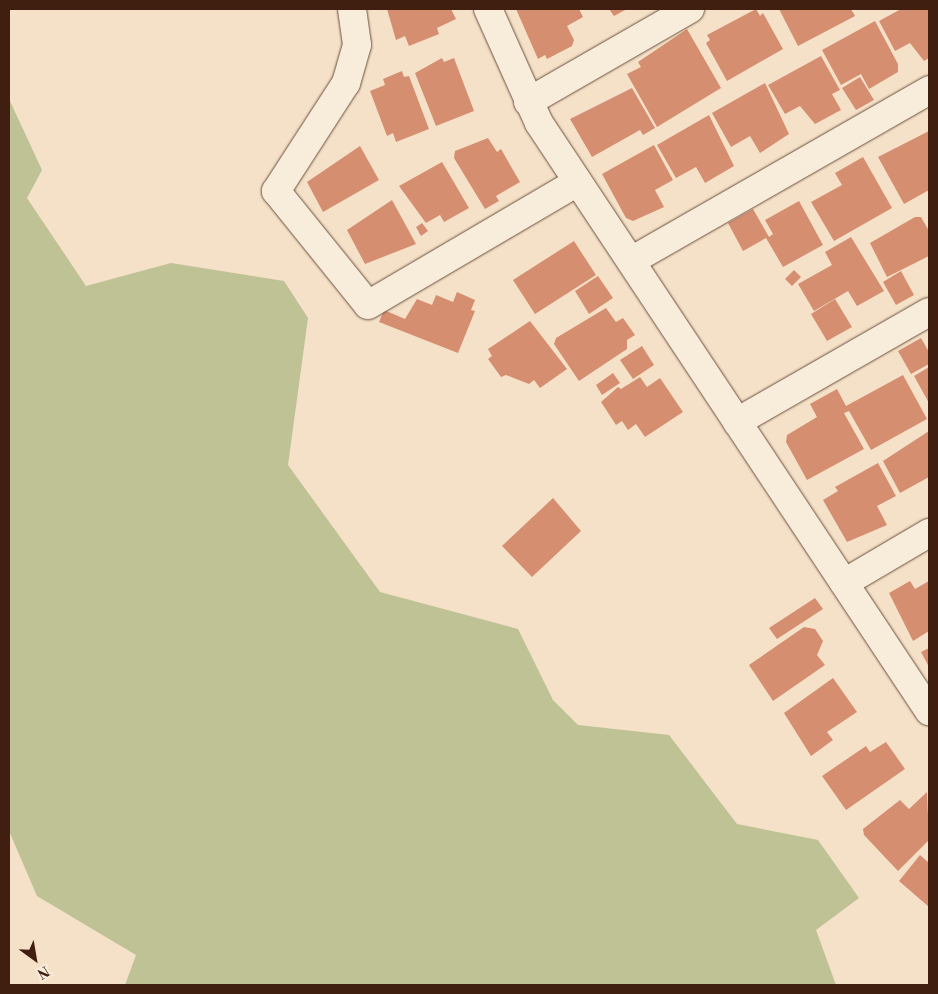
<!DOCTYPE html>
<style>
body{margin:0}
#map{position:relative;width:938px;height:994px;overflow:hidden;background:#f4e1c8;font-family:"Libre Bodoni",serif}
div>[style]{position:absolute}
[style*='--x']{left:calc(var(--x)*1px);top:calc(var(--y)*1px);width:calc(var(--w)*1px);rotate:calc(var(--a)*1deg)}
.green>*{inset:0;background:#bec294}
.building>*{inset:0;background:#d68e71}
.roads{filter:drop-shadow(0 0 1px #6d4f3e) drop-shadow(0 0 1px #6d4f3e)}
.street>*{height:28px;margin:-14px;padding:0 14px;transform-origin:14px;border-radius:14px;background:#f8ecdb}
.secondary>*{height:28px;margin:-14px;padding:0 14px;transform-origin:14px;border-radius:14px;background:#f8ecdb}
span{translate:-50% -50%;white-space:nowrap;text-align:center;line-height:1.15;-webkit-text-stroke:4.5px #f8ecdb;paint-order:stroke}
.frame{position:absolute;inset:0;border:10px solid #401e10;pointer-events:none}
.north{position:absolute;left:10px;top:934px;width:50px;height:50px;-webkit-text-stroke:4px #f8ecdb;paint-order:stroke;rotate:148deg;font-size:14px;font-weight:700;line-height:20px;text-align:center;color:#401e10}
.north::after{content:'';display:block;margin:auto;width:18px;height:22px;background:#401e10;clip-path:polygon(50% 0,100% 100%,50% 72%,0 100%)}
</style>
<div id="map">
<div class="green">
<div style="clip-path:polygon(9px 99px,42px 170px,27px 198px,86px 286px,171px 263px,284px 281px,308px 318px,288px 465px,380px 592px,518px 629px,553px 700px,578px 725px,669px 735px,737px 824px,818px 840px,859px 898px,816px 930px,836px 985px,125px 985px,136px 955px,37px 896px,9px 831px)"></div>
</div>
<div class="building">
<div style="clip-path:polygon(387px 9px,451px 9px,456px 19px,437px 28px,439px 34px,409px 46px,405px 36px,396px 40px)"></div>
<div style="clip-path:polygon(516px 9px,579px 9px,583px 17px,567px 26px,574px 40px,572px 46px,547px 59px,545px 55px,538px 59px)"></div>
<div style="clip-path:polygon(609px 9px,627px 9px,614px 16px)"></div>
<div style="clip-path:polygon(756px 9px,760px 16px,763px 13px,783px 49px,727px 81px,706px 43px,710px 40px,707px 35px)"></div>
<div style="clip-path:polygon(779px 9px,851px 9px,855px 16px,798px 46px)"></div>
<div style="clip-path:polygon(901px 9px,929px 9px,929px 58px,924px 61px,910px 43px,895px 51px,879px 21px)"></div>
<div style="clip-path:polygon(875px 21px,898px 64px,898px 72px,869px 89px,861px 74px,841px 85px,822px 50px)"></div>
<div style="clip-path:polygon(687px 29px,721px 88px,657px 127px,627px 74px,641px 67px,638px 62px)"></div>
<div style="clip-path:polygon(821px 56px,840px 90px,832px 94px,841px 110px,815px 124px,800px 106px,785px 114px,768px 85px)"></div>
<div style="clip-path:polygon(442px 58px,444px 62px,454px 58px,474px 111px,436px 126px,415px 73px)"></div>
<div style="clip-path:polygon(402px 71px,404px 77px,409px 76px,429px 129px,396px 142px,393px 133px,387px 136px,370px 91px,385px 85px,383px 79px)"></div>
<div style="clip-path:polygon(860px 77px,874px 100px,856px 110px,842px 88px)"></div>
<div style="clip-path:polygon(765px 83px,789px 134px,760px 153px,750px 136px,731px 147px,712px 113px)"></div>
<div style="clip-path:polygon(632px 88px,655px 128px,643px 135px,640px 130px,592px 157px,570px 119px)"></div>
<div style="clip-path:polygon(709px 115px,734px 166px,705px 183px,696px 167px,676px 178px,657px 145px)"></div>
<div style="clip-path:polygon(929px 131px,929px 190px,904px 204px,878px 157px)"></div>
<div style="clip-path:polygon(488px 138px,497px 152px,501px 149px,520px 182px,496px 196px,499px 201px,485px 209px,454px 158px,455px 151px)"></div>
<div style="clip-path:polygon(654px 145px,673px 180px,655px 190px,664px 207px,633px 221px,626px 218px,602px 174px)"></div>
<div style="clip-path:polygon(360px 146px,379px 180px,323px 212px,307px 182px)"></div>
<div style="clip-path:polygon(863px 157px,892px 208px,834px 241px,811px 202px,842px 185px,835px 173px)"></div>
<div style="clip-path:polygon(442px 162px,469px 208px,444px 222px,440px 215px,426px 223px,399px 186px)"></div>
<div style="clip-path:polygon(392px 200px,416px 244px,365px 264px,347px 230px)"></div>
<div style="clip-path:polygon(799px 201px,823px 245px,783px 267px,766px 238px,743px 251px,728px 223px,753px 209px,769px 237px,773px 234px,765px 220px)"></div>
<div style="clip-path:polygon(915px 217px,921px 217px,929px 231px,929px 256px,887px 277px,870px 243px)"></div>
<div style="clip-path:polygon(422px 223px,428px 231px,421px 236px,416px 227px)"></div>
<div style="clip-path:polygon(851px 237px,884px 291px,857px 306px,848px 291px,814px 311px,798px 284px,832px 265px,825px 252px)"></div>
<div style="clip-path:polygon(574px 241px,596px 275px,535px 314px,513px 280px)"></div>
<div style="clip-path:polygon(794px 270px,801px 277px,792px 286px,785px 279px)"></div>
<div style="clip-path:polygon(901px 271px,914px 295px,896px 305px,883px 282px)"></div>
<div style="clip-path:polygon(598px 276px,613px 298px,589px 314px,575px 291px)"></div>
<div style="clip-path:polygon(457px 292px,475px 300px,471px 310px,475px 311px,458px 353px,379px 322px,384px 310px,405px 319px,417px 299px,432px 305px,436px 295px,453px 302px)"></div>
<div style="clip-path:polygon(835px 299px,852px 327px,827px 341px,811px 314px)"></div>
<div style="clip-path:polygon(606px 308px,616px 322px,623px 318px,635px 335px,627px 340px,627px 349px,579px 381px,554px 344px,556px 338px)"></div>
<div style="clip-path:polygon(530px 321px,567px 369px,540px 388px,534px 380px,529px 384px,506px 375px,501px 377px,488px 359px,492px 356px,488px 349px)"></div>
<div style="clip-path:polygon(921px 338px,929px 352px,929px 364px,911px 374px,898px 351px)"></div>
<div style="clip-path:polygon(642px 346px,654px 365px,633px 379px,620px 360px)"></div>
<div style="clip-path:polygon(929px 367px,929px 403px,914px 376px)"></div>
<div style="clip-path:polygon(613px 373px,620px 383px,602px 395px,596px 385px)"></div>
<div style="clip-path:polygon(903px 375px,927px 419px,871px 450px,849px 411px,844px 413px,864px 449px,807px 480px,786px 442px,787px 435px,817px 417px,810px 404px,837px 389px,846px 406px)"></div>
<div style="clip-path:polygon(640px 377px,647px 387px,660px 378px,683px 412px,645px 437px,636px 424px,628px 430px,622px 421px,616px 425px,601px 402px,618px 387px,621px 389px)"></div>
<div style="clip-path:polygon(929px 431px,929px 477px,900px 493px,883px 461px)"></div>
<div style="clip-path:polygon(878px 463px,896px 496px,877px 506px,887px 525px,847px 542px,823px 500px,838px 491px,835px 487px)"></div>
<div style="clip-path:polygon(553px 498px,581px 531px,532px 577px,502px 546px)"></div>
<div style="clip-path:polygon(910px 581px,915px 589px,929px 581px,929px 631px,913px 641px,889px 593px)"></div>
<div style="clip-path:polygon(815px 598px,823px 609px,777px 639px,769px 628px)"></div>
<div style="clip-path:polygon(804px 627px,815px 629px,823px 641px,817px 655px,825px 665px,773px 701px,749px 665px)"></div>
<div style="clip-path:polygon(929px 648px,929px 667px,921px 652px)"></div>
<div style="clip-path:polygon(833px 678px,857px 712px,827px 732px,833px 740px,811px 756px,784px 713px)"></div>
<div style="clip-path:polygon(886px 742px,905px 769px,846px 810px,822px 776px,866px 746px,870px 752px)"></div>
<div style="clip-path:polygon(927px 792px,929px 840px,898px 871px,864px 835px,863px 829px,900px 800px,909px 809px)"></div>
<div style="clip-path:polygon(920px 855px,929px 863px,929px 907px,899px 881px)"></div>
</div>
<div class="roads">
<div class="street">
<div style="--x:352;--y:9;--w:36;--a:82"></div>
<div style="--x:357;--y:45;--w:40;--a:106"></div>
<div style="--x:346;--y:83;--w:129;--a:122.9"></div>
<div style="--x:276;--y:191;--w:146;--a:51.1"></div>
<div style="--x:368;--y:305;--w:243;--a:-30.4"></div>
<div style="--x:528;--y:102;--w:187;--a:-29.9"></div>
<div style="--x:631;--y:261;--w:344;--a:-29.8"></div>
<div style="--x:737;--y:422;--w:221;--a:-29.8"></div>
<div style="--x:844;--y:583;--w:99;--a:-30.5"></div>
</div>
<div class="secondary">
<div style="--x:488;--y:9;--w:125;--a:65.9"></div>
<div style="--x:539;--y:123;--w:706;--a:56.45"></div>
</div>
</div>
<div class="frame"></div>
<div class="north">N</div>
</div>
